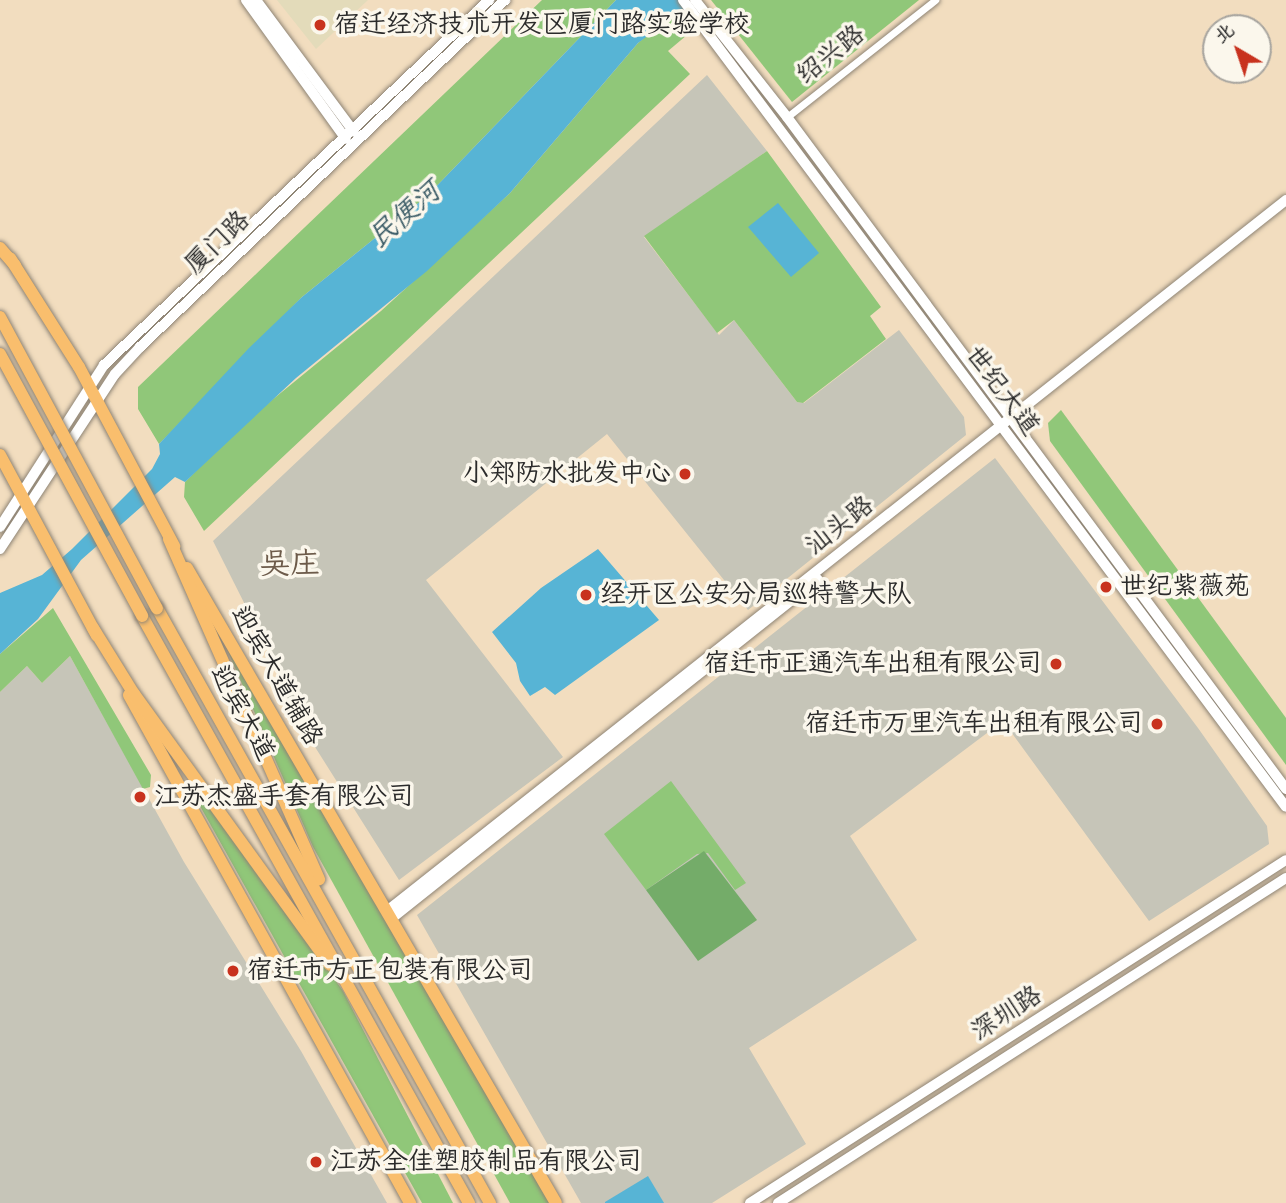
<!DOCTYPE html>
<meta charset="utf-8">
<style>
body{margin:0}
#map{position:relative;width:1286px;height:1203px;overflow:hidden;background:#f2ddbf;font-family:"Architects Daughter","LXGW WenKai TC",sans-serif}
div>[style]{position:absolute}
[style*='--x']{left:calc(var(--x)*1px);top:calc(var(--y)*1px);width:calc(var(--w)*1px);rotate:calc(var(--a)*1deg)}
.built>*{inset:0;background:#e3dbba}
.industrial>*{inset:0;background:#c6c5b8}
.green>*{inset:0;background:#90c779}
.forest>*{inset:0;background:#74ac69}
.water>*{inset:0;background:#57b4d5}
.roads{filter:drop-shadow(0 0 2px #8e8475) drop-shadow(0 0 2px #8e8475)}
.minor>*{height:7px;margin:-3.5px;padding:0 3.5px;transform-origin:3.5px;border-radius:3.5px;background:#fff}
.tertiary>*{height:10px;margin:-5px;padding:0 5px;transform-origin:5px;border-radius:5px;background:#fff}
.primary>*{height:12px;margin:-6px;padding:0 6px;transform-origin:6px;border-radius:6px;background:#f9be6d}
.trunk>*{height:12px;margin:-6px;padding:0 6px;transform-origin:6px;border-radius:6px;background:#f9be6d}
.bridges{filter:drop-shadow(0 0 2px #8e8475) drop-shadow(0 0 2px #8e8475)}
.trunk-bridge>*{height:12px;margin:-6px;padding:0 6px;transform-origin:6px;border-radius:6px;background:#f9be6d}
.dots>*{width:19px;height:19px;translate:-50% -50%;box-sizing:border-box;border:4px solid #fbf7ec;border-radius:50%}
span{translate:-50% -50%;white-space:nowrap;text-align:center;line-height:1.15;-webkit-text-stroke:7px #fbf7ec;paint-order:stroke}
.poi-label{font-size:26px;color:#2b2b2b}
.left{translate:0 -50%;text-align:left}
.right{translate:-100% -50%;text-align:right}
.street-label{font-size:26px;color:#2b2b2b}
.water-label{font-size:28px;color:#3a5b66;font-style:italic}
.quarter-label{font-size:30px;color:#6d5b4a}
.north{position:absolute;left:1202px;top:14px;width:70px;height:70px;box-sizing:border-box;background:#fbf7ec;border:2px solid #a8a59f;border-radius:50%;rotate:321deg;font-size:19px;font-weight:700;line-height:28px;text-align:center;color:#2b2b2b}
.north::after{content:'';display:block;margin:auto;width:24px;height:32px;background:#c8321e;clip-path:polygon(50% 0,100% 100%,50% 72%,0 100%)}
</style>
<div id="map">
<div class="built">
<div style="clip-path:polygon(277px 0,368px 0,316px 49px)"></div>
</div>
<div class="industrial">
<div style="clip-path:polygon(707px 75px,767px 151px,644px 237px,719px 335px,734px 320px,797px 402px,804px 403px,899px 330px,964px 417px,966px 435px,748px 610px,607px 434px,426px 580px,563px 757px,399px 880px,286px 701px,288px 690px,213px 541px)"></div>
<div style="clip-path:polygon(995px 458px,1198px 728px,1267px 826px,1269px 844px,1149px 921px,1003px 721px,850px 836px,917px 940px,749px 1048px,806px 1144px,712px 1203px,581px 1203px,417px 915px)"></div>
<div style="clip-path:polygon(70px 656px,184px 862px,301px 1051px,387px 1203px,0 1203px,0 692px,27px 666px,42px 683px)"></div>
</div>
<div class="green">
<div style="clip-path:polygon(542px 0,616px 0,427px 196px,302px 297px,159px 444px,138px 409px,138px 387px)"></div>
<div style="clip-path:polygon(711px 0,919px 0,792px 102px)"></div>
<div style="clip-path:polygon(672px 15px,687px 35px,668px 51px,690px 74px,204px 531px,184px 497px,185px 482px,250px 418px,381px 311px,510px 193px,638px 43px)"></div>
<div style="clip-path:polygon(767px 151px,881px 307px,870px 316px,886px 339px,803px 403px,797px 402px,734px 320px,717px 333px,644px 236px)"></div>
<div style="clip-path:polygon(1061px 410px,1286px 718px,1286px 765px,1050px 441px,1048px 423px)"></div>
<div style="clip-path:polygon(53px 608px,151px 775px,150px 787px,143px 789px,70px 656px,42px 683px,27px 666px,0 692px,0 654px)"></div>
<div style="clip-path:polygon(216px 624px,552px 1203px,510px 1203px,313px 847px)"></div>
<div style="clip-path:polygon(192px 778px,343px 991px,453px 1203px,422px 1203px,186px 781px)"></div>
<div style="clip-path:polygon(671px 781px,746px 883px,735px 890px,708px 853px,697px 854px,646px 890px,604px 834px)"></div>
</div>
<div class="forest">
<div style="clip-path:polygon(704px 851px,757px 920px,698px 961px,646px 890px)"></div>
</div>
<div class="water">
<div style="clip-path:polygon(616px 0,697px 0,638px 43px,510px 193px,427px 271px,296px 378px,185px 482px,175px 477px,81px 560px,38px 619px,0 654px,0 593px,42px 575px,72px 549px,152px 469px,160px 454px,159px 444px,249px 348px,302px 297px,427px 196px)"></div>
<div style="clip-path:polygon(778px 203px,819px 253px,791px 277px,748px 227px)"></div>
<div style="clip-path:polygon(598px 549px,659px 620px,555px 695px,545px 687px,530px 696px,520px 681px,516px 663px,492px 632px,541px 588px)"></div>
<div style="clip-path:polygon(648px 1176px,664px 1203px,605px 1203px,605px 1202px)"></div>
</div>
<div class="roads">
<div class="minor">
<div style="--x:787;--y:117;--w:189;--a:-38.3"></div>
</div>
<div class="tertiary">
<div style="--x:246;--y:0;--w:171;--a:54.3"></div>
<div style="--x:256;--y:0;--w:164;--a:53.4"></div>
<div style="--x:683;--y:0;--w:1007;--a:53.23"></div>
<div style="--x:695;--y:0;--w:149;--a:51.8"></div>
<div style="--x:787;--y:117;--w:837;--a:53.4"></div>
<div style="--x:0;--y:527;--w:193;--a:-57.3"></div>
<div style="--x:104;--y:365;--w:531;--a:-43.47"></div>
<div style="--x:0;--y:549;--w:209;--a:-56.7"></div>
<div style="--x:115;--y:374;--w:37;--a:-47"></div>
<div style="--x:140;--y:347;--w:504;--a:-43.55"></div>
<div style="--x:387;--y:911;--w:1146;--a:-38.34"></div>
<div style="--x:392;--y:918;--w:544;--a:-38.51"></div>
<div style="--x:750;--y:1203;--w:636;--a:-32.62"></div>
<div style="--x:778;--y:1203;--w:603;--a:-32.61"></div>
</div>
<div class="primary">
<div style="--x:10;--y:258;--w:129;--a:57.7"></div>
<div style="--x:79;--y:367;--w:203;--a:62"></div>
<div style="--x:0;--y:455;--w:205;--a:61.8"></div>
<div style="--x:187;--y:568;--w:734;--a:59.84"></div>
<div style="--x:129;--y:695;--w:581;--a:61.05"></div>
</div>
<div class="trunk">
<div style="--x:0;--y:248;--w:23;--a:49"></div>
<div style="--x:169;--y:539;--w:372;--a:66.2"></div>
<div style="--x:157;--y:608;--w:682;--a:60.77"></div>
<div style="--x:142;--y:616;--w:672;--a:60.88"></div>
<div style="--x:93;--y:628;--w:78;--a:58.2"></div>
<div style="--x:134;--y:694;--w:334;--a:54.1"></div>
</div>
</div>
<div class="bridges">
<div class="trunk-bridge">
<div style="--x:0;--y:317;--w:331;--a:61.7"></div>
<div style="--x:0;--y:354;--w:298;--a:61.5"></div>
</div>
</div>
<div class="dots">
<div style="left:320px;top:25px;background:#c8321e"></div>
<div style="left:685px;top:474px;background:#c8321e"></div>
<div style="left:1106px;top:587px;background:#c8321e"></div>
<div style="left:586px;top:595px;background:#c8321e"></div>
<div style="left:1056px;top:664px;background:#c8321e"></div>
<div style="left:1157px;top:724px;background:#c8321e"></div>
<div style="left:140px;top:797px;background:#c8321e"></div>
<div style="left:233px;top:971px;background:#c8321e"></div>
<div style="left:316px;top:1162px;background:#c8321e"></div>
</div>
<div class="poi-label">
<span class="left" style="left:334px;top:25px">宿迁经济技术开发区厦门路实验学校</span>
<span class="right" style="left:671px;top:474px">小郑防水批发中心</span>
<span class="left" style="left:1120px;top:587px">世纪紫薇苑</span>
<span class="left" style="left:600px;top:595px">经开区公安分局巡特警大队</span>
<span class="right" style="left:1042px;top:664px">宿迁市正通汽车出租有限公司</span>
<span class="right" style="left:1143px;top:724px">宿迁市万里汽车出租有限公司</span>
<span class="left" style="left:154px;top:797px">江苏杰盛手套有限公司</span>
<span class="left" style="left:247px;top:971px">宿迁市方正包装有限公司</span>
<span class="left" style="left:330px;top:1162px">江苏全佳塑胶制品有限公司</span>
</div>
<div class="street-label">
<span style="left:831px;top:55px;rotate:-38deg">绍兴路</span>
<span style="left:218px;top:243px;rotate:-44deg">厦门路</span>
<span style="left:1002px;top:391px;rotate:53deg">世纪大道</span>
<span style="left:840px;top:526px;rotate:-38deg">汕头路</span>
<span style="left:276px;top:676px;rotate:60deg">迎宾大道辅路</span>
<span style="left:242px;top:713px;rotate:61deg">迎宾大道</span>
<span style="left:1007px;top:1014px;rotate:-33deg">深圳路</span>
</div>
<div class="water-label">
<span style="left:405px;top:215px;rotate:-41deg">民便河</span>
</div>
<div class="quarter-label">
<span style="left:290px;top:564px">吴庄</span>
</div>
<div class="north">北</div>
</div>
